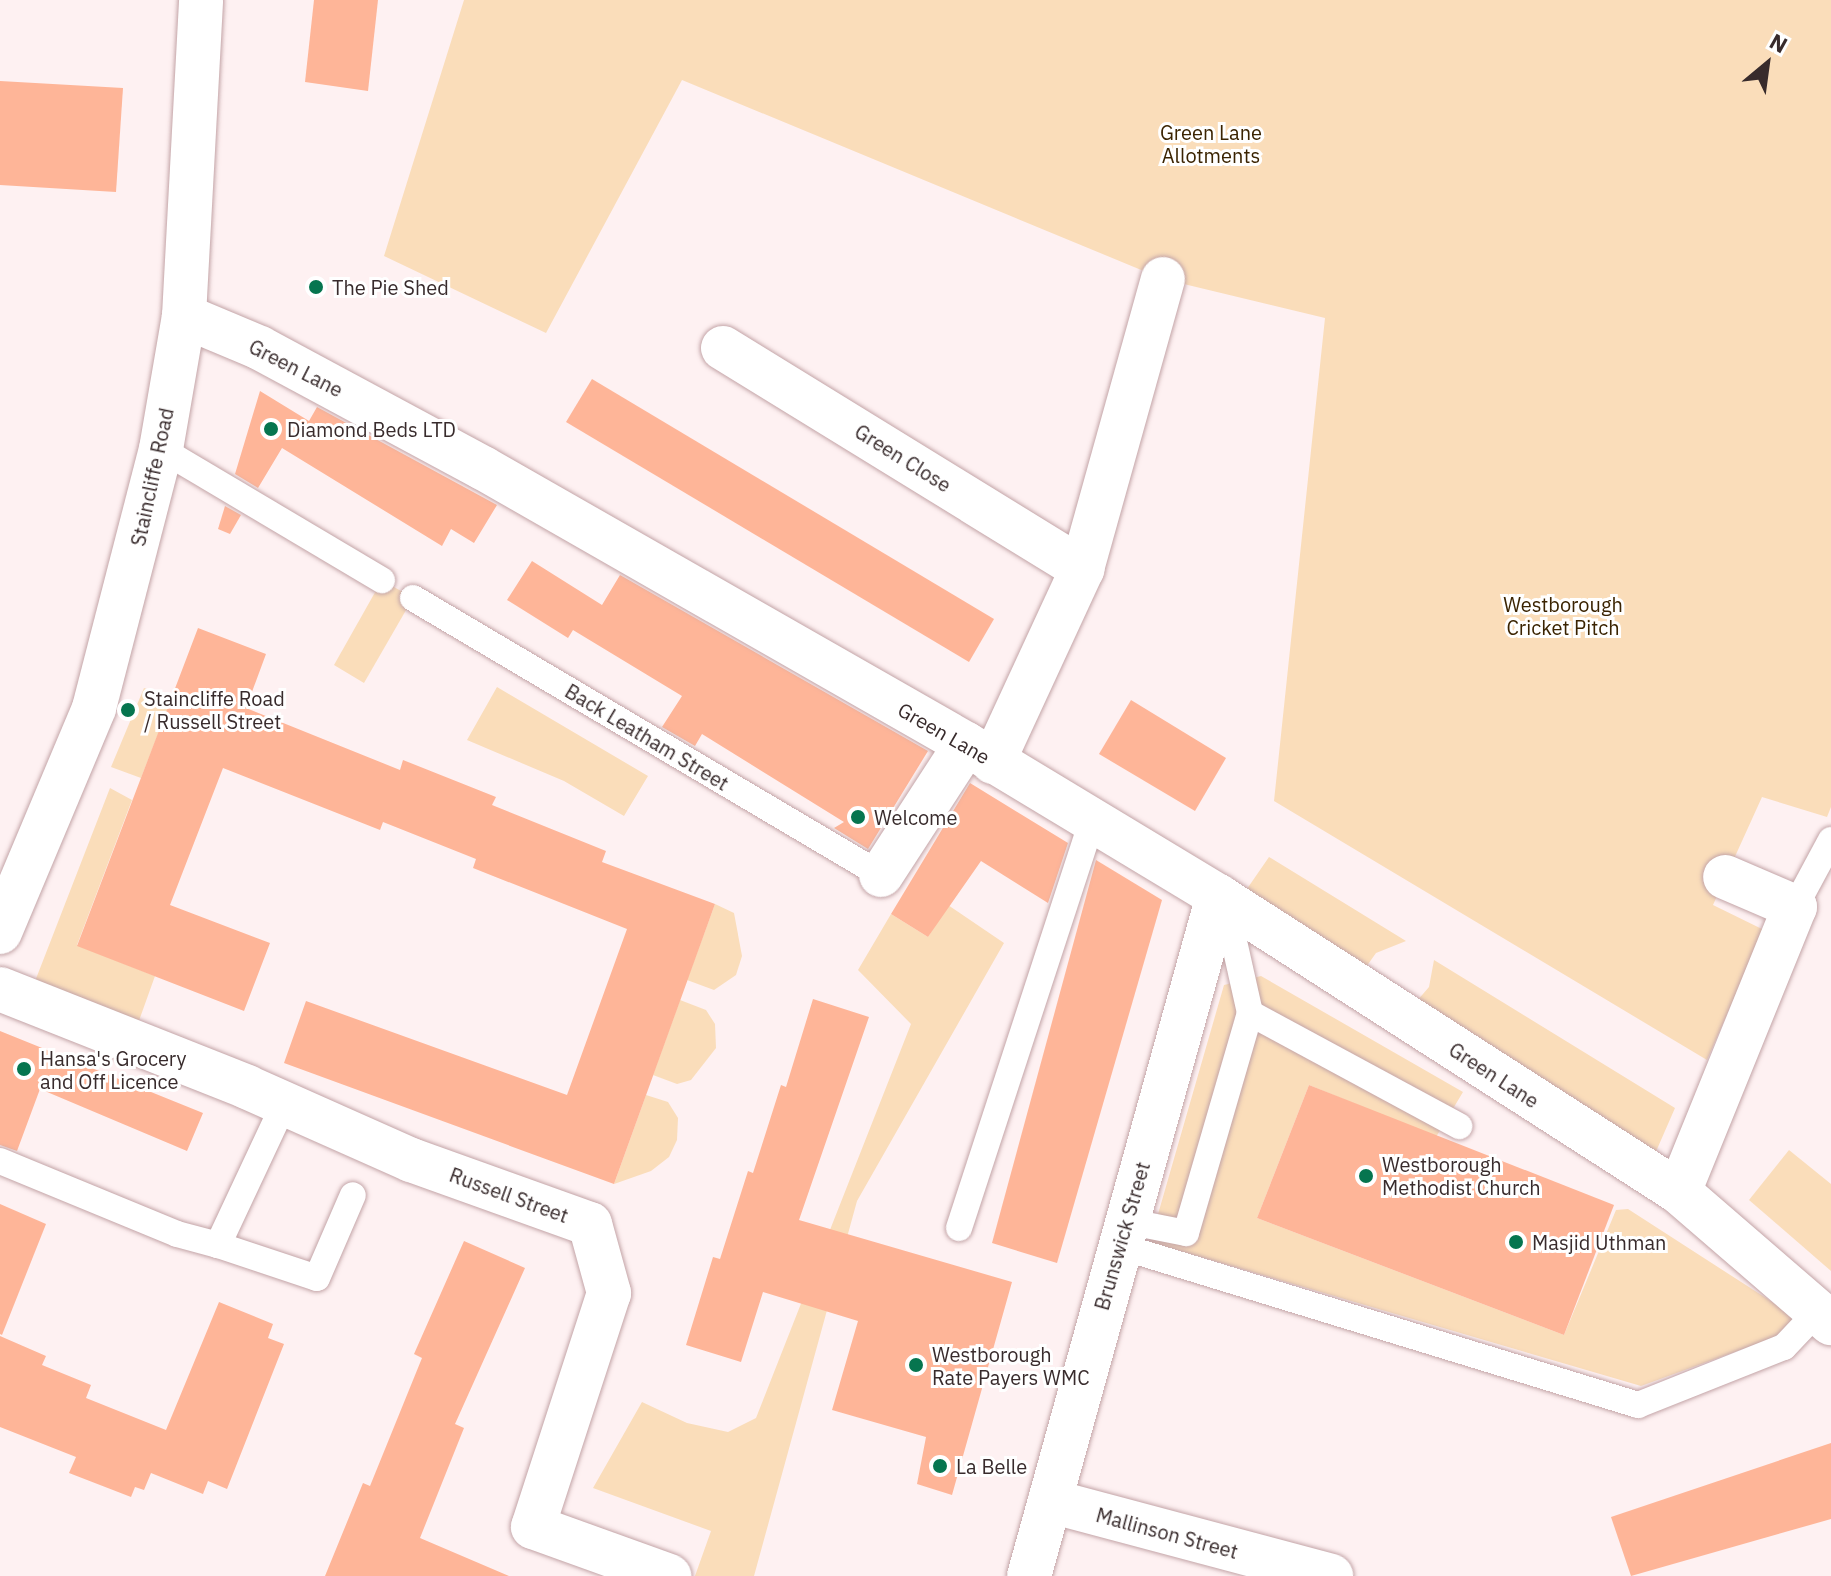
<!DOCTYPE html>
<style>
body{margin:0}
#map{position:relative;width:1831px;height:1576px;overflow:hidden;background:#fef1f2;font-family:"IBM Plex Sans",sans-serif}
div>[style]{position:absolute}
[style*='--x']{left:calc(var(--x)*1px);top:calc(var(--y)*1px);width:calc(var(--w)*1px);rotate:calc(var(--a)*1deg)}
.green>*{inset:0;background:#faddba}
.building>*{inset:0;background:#feb598}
.roads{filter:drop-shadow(0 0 2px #c3a4a7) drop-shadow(0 0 2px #c3a4a7)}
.service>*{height:26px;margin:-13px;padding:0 13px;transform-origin:13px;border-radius:13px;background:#fff}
.minor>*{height:44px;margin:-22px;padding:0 22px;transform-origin:22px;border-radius:22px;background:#fff}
.tertiary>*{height:44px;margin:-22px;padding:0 22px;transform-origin:22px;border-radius:22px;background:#fff}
.dots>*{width:22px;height:22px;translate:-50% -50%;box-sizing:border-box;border:4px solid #fff;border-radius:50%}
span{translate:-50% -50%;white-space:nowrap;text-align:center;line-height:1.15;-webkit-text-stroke:6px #fff;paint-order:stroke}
.park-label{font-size:20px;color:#3a2301}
.poi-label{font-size:20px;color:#382b2c}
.left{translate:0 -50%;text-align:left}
.street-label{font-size:20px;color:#382b2c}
.north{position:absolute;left:1727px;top:24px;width:80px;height:80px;-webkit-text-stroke:6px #fff;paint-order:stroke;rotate:29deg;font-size:22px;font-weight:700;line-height:32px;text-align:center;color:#382b2c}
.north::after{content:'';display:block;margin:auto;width:28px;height:36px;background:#382b2c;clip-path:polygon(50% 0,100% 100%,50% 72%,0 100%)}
</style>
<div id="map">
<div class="green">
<div style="clip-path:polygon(464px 0,1831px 0,1831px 807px,1827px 817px,1762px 797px,1713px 905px,1764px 930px,1707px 1060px,1274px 801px,1325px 318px,1163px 279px,682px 80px,546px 333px,384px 256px)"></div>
<div style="clip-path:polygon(382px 580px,413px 598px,364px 683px,334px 665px)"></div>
<div style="clip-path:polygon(497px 687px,648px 776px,624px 816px,564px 781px,467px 740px)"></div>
<div style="clip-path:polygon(144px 688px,172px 698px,141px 778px,111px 767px)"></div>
<div style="clip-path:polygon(110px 788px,132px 800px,77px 945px,155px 976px,136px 1029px,32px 989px)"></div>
<div style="clip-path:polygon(1269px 857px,1406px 941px,1376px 953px,1359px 977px,1240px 899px)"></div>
<div style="clip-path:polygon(715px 904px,734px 913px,742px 956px,736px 975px,714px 990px,687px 980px)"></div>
<div style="clip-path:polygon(948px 905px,1004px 943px,857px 1201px,754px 1576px,695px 1576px,711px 1531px,593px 1488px,642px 1402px,687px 1423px,728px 1432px,756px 1418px,911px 1024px,858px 970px,891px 914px,928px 937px)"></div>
<div style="clip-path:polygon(1434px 960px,1675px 1108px,1651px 1163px,1410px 1009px,1429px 987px)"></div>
<div style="clip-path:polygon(1261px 976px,1463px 1092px,1436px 1137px,1309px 1085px,1257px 1218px,1564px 1335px,1616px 1210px,1628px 1209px,1800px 1320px,1773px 1338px,1641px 1386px,1150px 1242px,1224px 985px)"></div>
<div style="clip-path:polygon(680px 1000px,706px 1010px,715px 1024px,716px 1048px,691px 1080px,677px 1084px,653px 1075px)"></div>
<div style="clip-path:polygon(646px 1095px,668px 1102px,678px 1118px,677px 1140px,669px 1157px,651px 1171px,614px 1184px)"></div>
<div style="clip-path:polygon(1789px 1150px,1831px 1184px,1831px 1271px,1749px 1200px)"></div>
</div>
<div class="building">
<div style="clip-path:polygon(314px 0,378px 0,368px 91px,305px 82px)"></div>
<div style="clip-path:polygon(0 81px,123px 88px,116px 192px,0 185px)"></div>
<div style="clip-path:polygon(592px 379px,994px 619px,969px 662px,566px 422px)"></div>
<div style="clip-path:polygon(260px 391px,309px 421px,317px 407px,497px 505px,474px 543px,451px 529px,442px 546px,282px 448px,258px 488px,235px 474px)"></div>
<div style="clip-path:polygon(225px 506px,241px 515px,230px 534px,218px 529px)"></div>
<div style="clip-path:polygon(532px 561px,602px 605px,620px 575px,928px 751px,868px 849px,834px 828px,844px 822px,702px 734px,695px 746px,662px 727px,682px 696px,573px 630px,568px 638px,507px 600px)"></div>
<div style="clip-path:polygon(198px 628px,266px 654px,246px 708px,400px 770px,403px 760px,496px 797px,492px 805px,606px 851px,602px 862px,715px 904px,614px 1184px,284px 1063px,306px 1001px,567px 1095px,627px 929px,473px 868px,476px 859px,383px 822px,380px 830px,223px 768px,170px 905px,270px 943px,244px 1011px,77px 946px)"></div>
<div style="clip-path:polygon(1131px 700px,1226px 758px,1195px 811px,1099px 754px)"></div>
<div style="clip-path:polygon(970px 783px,1068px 843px,1048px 903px,981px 861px,928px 937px,891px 914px)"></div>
<div style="clip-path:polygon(1096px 860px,1162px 900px,1057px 1263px,992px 1243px)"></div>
<div style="clip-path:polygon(813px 999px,869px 1017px,799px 1220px,1012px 1282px,952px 1495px,917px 1484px,926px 1437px,832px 1410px,858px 1321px,763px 1292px,741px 1362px,686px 1345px,713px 1257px,720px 1259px,748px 1171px,753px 1173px,781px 1085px,786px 1087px)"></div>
<div style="clip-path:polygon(0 1031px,203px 1113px,187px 1151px,40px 1089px,17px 1151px,0 1145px)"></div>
<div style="clip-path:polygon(1309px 1085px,1614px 1205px,1564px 1335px,1257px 1218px)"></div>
<div style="clip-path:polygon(0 1204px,46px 1224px,2px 1335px,0 1334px)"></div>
<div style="clip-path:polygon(464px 1241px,525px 1268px,455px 1424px,464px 1428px,420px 1538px,509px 1576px,325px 1576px,363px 1483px,370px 1486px,422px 1358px,414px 1354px)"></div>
<div style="clip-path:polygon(219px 1302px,273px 1324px,268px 1338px,284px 1344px,227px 1489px,208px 1481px,203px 1494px,151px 1473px,144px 1490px,135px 1487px,131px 1497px,69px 1473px,76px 1457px,0 1427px,0 1336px,46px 1356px,42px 1365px,91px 1385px,86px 1398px,166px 1430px)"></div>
<div style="clip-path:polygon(1831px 1443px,1831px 1519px,1631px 1576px,1611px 1517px)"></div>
</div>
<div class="roads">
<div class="service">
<div style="--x:161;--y:449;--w:257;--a:30.7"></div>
<div style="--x:413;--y:598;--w:544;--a:30.62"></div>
<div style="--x:1225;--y:901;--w:115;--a:77.4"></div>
<div style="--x:1250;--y:1013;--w:238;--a:28.4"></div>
<div style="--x:1795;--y:907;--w:76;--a:-61.8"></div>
<div style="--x:284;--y:1104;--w:156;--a:115.1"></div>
<div style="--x:218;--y:1245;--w:104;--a:18.4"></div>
<div style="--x:317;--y:1278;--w:90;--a:-66.6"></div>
<div style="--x:0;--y:1161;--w:191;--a:22.4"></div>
<div style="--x:177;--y:1234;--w:42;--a:15"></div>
<div style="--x:1126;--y:1221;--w:61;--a:11.3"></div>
<div style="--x:1186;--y:1233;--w:229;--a:-73.8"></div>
<div style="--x:959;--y:1228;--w:428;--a:-71.9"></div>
<div style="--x:1119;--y:1246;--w:543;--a:17.03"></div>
<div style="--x:1638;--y:1405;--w:157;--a:-21.7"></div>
<div style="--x:1784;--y:1347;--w:51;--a:-46.6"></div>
</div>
<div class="minor">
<div style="--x:184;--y:316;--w:82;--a:22.8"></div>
<div style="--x:260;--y:348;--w:253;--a:28.3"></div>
<div style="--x:483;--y:468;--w:556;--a:29.74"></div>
<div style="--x:966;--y:744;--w:294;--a:31.1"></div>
<div style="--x:1218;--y:896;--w:548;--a:32.7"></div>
<div style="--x:1679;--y:1192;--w:201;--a:40.8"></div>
<div style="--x:723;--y:348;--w:422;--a:31.6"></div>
<div style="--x:993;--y:762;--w:213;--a:-65.2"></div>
<div style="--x:1082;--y:569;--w:301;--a:-74.4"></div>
<div style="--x:881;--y:875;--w:156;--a:-57"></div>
<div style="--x:0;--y:989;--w:266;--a:21.6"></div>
<div style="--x:247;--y:1087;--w:180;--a:24"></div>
<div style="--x:411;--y:1160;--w:190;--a:19.7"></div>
<div style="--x:590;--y:1224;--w:72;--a:74.6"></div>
<div style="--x:609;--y:1293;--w:246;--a:108"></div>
<div style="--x:533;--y:1527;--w:145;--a:19.8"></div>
<div style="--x:1679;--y:1192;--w:308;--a:-67.9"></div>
<div style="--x:1795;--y:907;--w:76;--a:-156.8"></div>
<div style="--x:1050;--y:1501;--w:291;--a:14.9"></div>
<div style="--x:1029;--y:1576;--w:706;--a:-74.47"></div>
</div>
<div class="tertiary">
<div style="--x:0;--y:932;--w:243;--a:-67.2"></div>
<div style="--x:94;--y:708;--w:268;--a:-75.5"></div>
<div style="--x:161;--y:449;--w:135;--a:-80.2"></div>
<div style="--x:184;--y:316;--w:316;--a:-86.9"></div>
</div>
</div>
<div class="dots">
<div style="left:316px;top:287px;background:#06754f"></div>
<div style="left:271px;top:429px;background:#06754f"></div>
<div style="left:128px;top:710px;background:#06754f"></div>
<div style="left:858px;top:817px;background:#06754f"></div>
<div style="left:24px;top:1069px;background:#06754f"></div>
<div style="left:1366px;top:1176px;background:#06754f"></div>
<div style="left:1516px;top:1242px;background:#06754f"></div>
<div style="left:916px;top:1365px;background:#06754f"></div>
<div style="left:940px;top:1466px;background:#06754f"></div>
</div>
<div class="park-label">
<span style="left:1211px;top:144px">Green Lane<br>Allotments</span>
<span style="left:1563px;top:616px">Westborough<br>Cricket Pitch</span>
</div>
<div class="poi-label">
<span class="left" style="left:332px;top:287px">The Pie Shed</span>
<span class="left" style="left:287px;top:429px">Diamond Beds LTD</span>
<span class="left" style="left:144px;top:710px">Staincliffe Road<br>/ Russell Street</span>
<span class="left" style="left:874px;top:817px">Welcome</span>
<span class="left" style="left:40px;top:1070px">Hansa's Grocery<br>and Off Licence</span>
<span class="left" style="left:1382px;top:1176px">Westborough<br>Methodist Church</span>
<span class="left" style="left:1532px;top:1242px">Masjid Uthman</span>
<span class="left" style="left:932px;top:1366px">Westborough<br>Rate Payers WMC</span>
<span class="left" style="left:956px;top:1466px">La Belle</span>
</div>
<div class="street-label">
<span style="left:296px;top:368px;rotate:27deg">Green Lane</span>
<span style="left:903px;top:458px;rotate:32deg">Green Close</span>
<span style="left:152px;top:477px;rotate:-78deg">Staincliffe Road</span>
<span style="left:944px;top:733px;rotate:30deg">Green Lane</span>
<span style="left:647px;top:737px;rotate:31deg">Back Leatham Street</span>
<span style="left:1494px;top:1075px;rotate:33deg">Green Lane</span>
<span style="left:509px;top:1195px;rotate:20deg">Russell Street</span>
<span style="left:1122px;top:1236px;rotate:-74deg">Brunswick Street</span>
<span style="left:1167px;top:1533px;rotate:15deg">Mallinson Street</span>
</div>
<div class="north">N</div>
</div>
